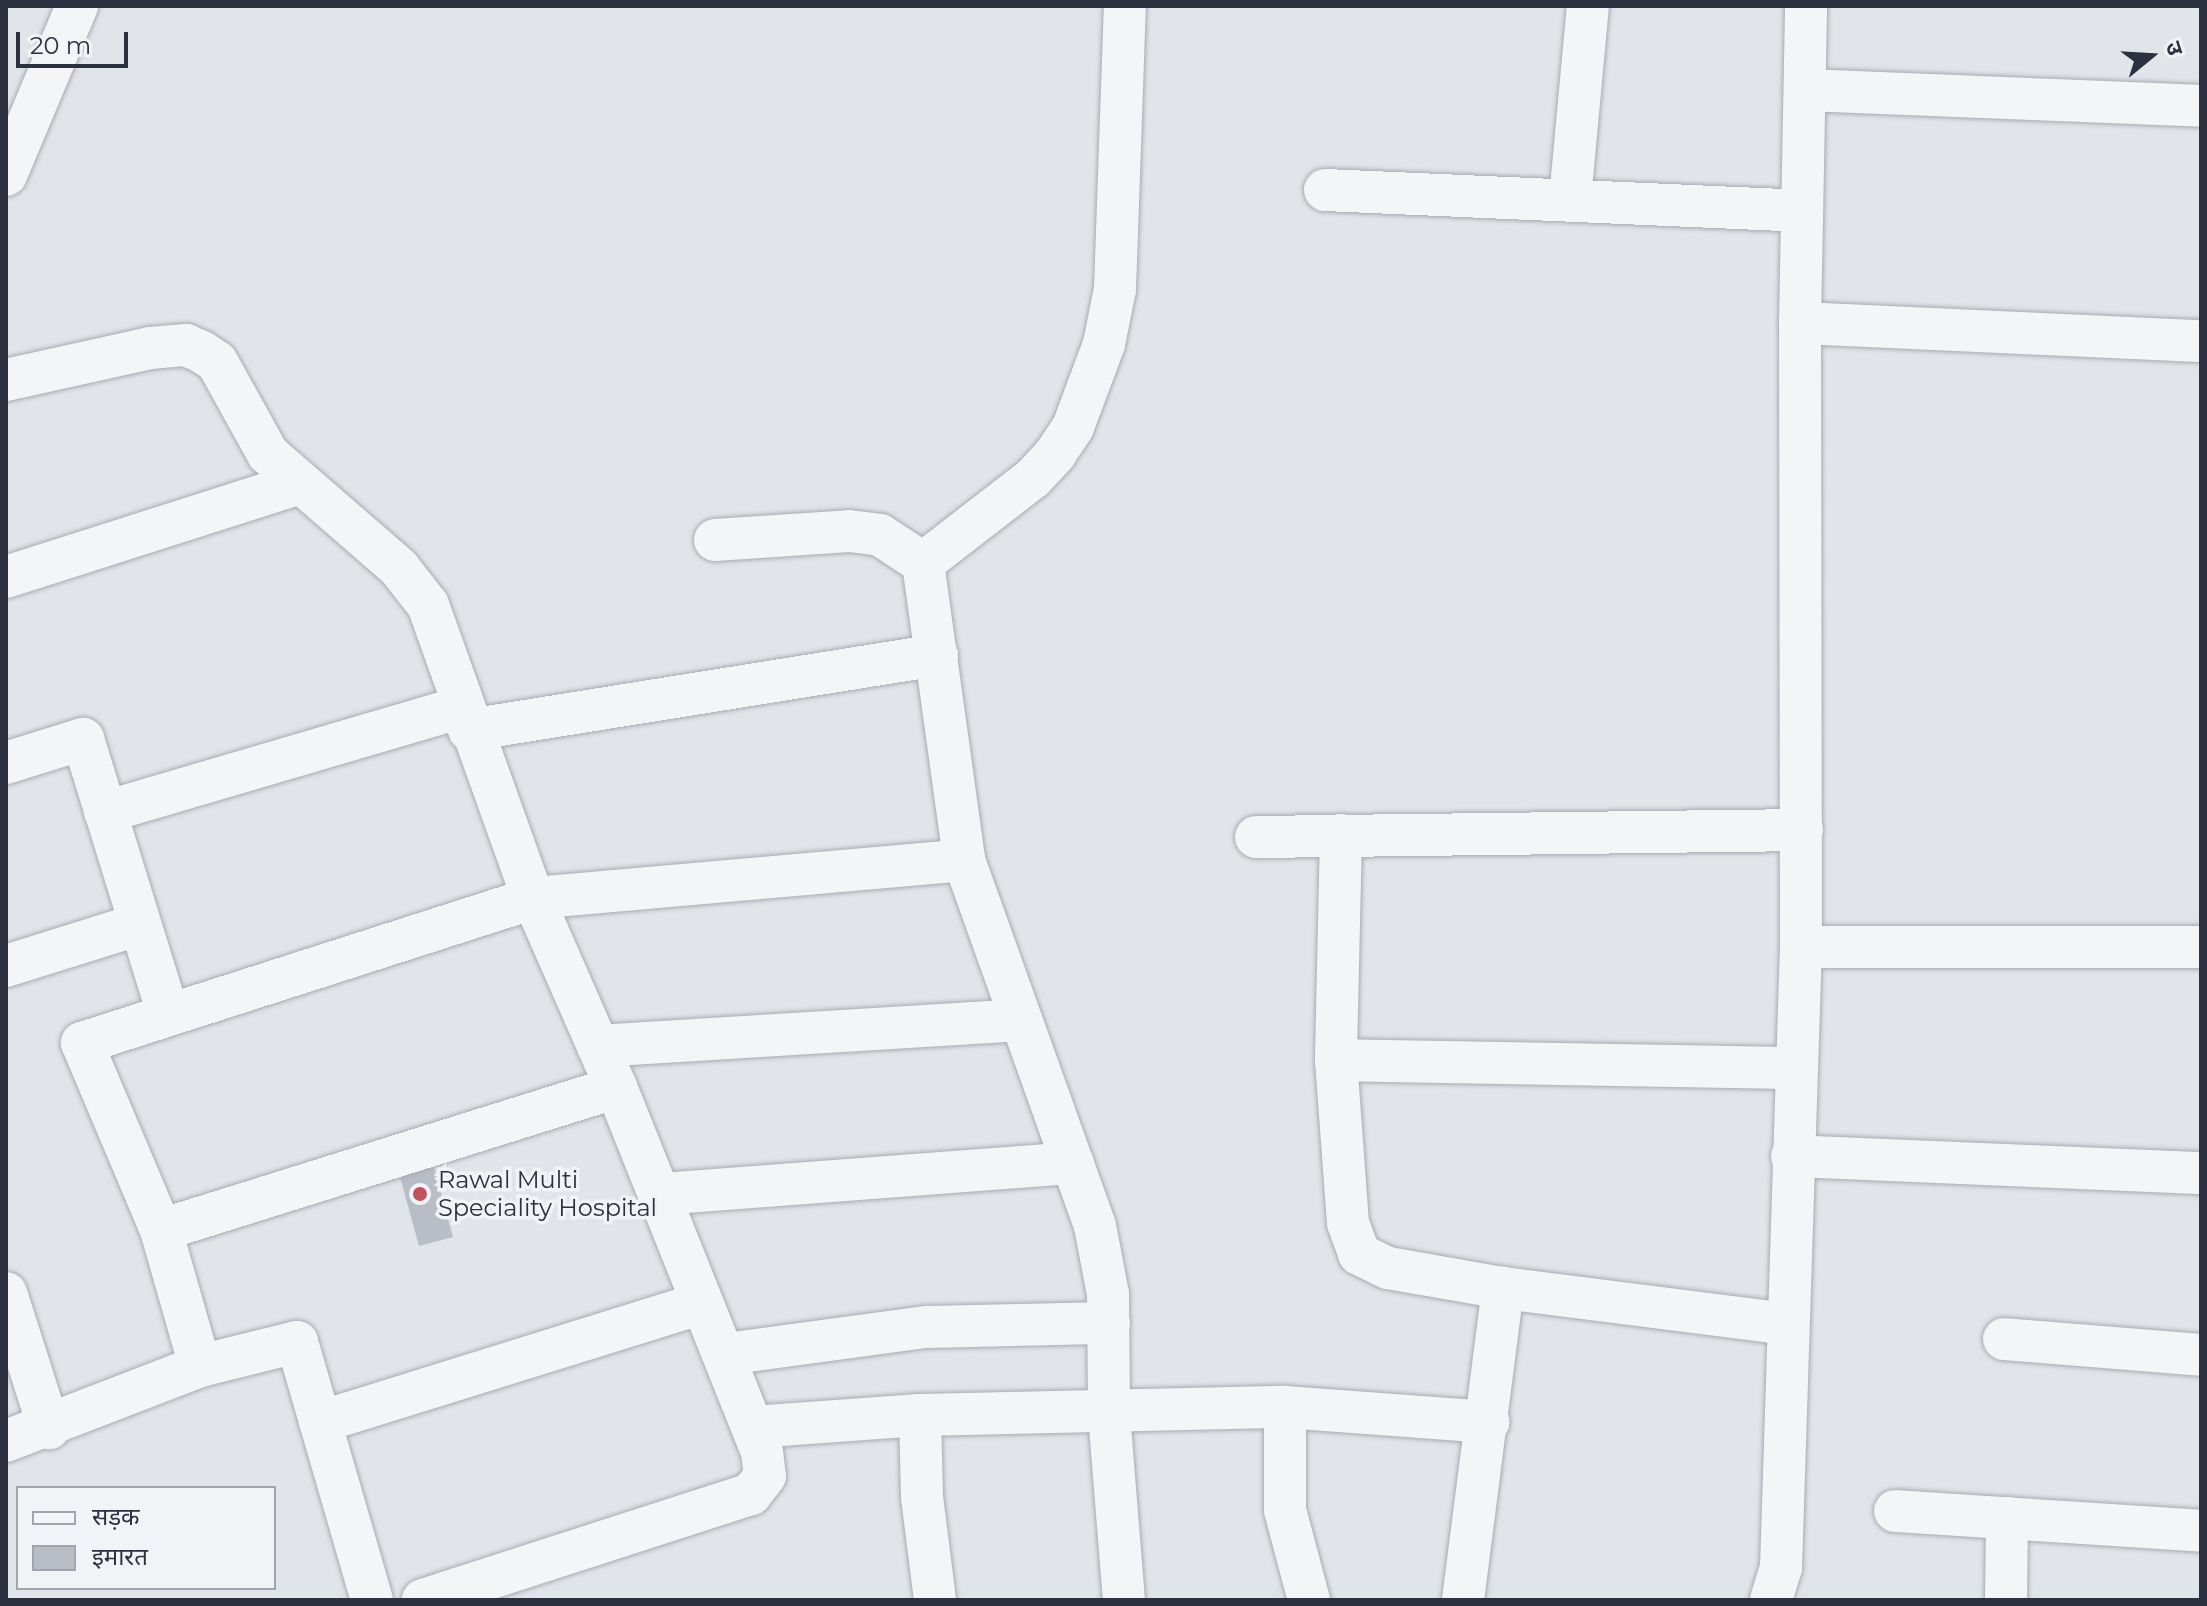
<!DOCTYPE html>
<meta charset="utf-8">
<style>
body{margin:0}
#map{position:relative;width:2207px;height:1606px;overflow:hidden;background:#e1e4e9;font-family:Montserrat,"Noto Sans Devanagari",sans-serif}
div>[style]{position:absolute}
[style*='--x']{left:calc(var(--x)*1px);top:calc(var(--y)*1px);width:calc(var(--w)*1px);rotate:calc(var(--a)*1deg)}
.building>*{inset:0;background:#b9bdc5}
.roads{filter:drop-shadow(0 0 2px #a7abb3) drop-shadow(0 0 2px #a7abb3)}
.minor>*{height:42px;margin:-21px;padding:0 21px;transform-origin:21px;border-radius:21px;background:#f4f5f7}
.dots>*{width:22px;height:22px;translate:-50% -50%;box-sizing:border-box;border:4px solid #f1f3f6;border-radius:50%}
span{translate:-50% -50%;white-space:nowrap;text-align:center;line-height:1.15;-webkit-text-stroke:7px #f1f3f6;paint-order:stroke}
.poi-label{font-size:24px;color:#2b313f}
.left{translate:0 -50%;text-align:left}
.frame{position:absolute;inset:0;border:8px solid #2b313f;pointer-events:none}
.legend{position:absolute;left:16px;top:1486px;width:260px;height:104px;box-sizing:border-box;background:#f1f3f6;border:2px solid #a2a5ad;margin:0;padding:10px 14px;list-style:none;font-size:24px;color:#2b313f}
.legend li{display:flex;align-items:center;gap:16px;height:40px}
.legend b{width:40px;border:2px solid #a2a5ad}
.north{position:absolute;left:2111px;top:16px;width:80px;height:80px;-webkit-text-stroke:6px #f1f3f6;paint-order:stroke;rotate:72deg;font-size:22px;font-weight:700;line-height:32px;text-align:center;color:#2b313f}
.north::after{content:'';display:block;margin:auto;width:28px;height:36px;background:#2b313f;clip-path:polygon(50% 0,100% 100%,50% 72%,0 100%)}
.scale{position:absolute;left:16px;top:32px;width:112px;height:36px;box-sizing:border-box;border:4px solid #2b313f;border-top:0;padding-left:10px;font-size:24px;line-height:28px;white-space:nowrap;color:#2b313f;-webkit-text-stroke:6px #f1f3f6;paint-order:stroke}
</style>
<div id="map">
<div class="building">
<div style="clip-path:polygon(431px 1157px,453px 1237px,419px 1246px,397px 1166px)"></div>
</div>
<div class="roads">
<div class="minor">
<div style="--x:1808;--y:90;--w:393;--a:2.3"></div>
<div style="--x:6;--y:175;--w:183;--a:-67.2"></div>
<div style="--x:1325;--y:190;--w:477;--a:2.5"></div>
<div style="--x:1570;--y:199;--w:194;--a:-84.7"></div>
<div style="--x:1800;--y:323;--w:401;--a:2.6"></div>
<div style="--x:6;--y:380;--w:148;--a:-12.5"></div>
<div style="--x:150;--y:348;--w:36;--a:-5"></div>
<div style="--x:186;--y:345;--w:17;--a:24"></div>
<div style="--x:202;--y:352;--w:18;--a:34"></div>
<div style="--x:217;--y:362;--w:105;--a:61"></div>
<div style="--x:268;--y:454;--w:174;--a:41"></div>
<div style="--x:399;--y:568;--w:47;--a:51.9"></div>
<div style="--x:428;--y:605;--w:311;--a:70.3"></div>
<div style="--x:533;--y:898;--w:206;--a:66.3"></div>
<div style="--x:616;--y:1087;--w:393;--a:68.2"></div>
<div style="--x:762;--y:1452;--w:24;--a:83"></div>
<div style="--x:765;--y:1476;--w:23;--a:128"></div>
<div style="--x:751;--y:1494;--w:345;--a:162.1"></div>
<div style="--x:715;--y:540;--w:134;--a:-3.8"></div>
<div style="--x:849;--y:531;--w:31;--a:7"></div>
<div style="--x:880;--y:535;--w:51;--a:33.1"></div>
<div style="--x:923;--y:563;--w:300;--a:82.1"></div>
<div style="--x:964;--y:860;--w:389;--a:70.3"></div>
<div style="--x:1095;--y:1226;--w:69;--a:79.2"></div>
<div style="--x:1108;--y:1294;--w:120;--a:89.5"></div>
<div style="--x:1109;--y:1414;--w:187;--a:85.4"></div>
<div style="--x:923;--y:563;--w:139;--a:-37.7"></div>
<div style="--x:1033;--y:478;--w:33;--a:-47"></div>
<div style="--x:1055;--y:454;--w:32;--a:-56"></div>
<div style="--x:1073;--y:427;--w:89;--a:-69.5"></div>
<div style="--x:1104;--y:344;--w:56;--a:-78.7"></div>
<div style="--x:1115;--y:289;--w:283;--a:-88"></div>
<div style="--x:6;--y:577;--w:309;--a:-17.7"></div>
<div style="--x:469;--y:730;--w:474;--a:-9.1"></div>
<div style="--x:6;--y:763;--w:81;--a:-17.3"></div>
<div style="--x:83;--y:739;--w:287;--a:72.8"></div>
<div style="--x:105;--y:812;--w:372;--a:-16.4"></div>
<div style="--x:1341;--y:835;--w:225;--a:91.3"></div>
<div style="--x:1336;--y:1060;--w:163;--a:85.8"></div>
<div style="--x:1348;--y:1223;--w:33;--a:70"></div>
<div style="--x:1359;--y:1254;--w:32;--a:26"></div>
<div style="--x:1388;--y:1268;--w:117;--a:9.9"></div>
<div style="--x:1503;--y:1288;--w:285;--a:7.2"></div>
<div style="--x:1256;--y:837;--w:546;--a:-0.73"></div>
<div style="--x:1801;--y:947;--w:400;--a:0"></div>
<div style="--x:6;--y:966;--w:140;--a:-17.4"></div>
<div style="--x:598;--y:1046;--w:424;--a:-3.5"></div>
<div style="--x:1336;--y:1060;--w:460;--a:1"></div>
<div style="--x:1792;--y:1156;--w:409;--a:2.4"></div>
<div style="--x:660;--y:1194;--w:414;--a:-4.3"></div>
<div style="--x:161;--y:1230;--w:477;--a:-17.4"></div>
<div style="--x:6;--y:1293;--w:142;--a:72.3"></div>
<div style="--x:2004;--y:1339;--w:198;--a:4.6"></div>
<div style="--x:726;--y:1354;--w:203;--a:-7.7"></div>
<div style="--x:927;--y:1327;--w:182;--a:-1.3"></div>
<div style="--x:200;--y:1366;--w:141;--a:-106"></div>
<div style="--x:161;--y:1230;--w:203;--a:-112.9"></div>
<div style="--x:82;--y:1043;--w:474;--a:-17.8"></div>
<div style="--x:533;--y:898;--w:433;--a:-5"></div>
<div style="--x:1285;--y:1407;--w:103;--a:90"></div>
<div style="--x:1285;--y:1510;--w:93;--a:75.1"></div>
<div style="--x:920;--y:1415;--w:82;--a:88.6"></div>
<div style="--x:922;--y:1497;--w:104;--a:82.8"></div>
<div style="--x:320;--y:1422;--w:399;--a:-17.3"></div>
<div style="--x:753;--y:1427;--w:167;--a:-4.1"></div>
<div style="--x:920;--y:1415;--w:365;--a:-1.3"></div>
<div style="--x:1285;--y:1407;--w:204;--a:4.2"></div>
<div style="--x:6;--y:1441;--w:208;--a:-21.1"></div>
<div style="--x:200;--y:1366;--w:100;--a:-13.9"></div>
<div style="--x:297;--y:1342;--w:269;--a:73.8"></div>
<div style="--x:1895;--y:1511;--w:307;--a:3.7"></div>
<div style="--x:1463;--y:1600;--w:315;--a:-82.7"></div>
<div style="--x:1771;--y:1600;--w:34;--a:-73"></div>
<div style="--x:1781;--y:1568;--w:621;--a:-88.16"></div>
<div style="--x:1801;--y:947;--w:624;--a:-90.09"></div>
<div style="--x:1800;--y:323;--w:317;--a:-88.9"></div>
<div style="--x:2006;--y:1600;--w:82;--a:-89.3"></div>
</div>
</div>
<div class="dots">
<div style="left:420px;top:1194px;background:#c2525c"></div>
</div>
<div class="poi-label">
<span class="left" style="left:438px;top:1194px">Rawal Multi<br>Speciality Hospital</span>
</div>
<div class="frame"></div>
<ul class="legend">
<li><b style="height:10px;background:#f4f5f7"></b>सड़क</li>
<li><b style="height:22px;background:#b9bdc5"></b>इमारत</li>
</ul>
<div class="north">उ</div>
<div class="scale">20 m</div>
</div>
